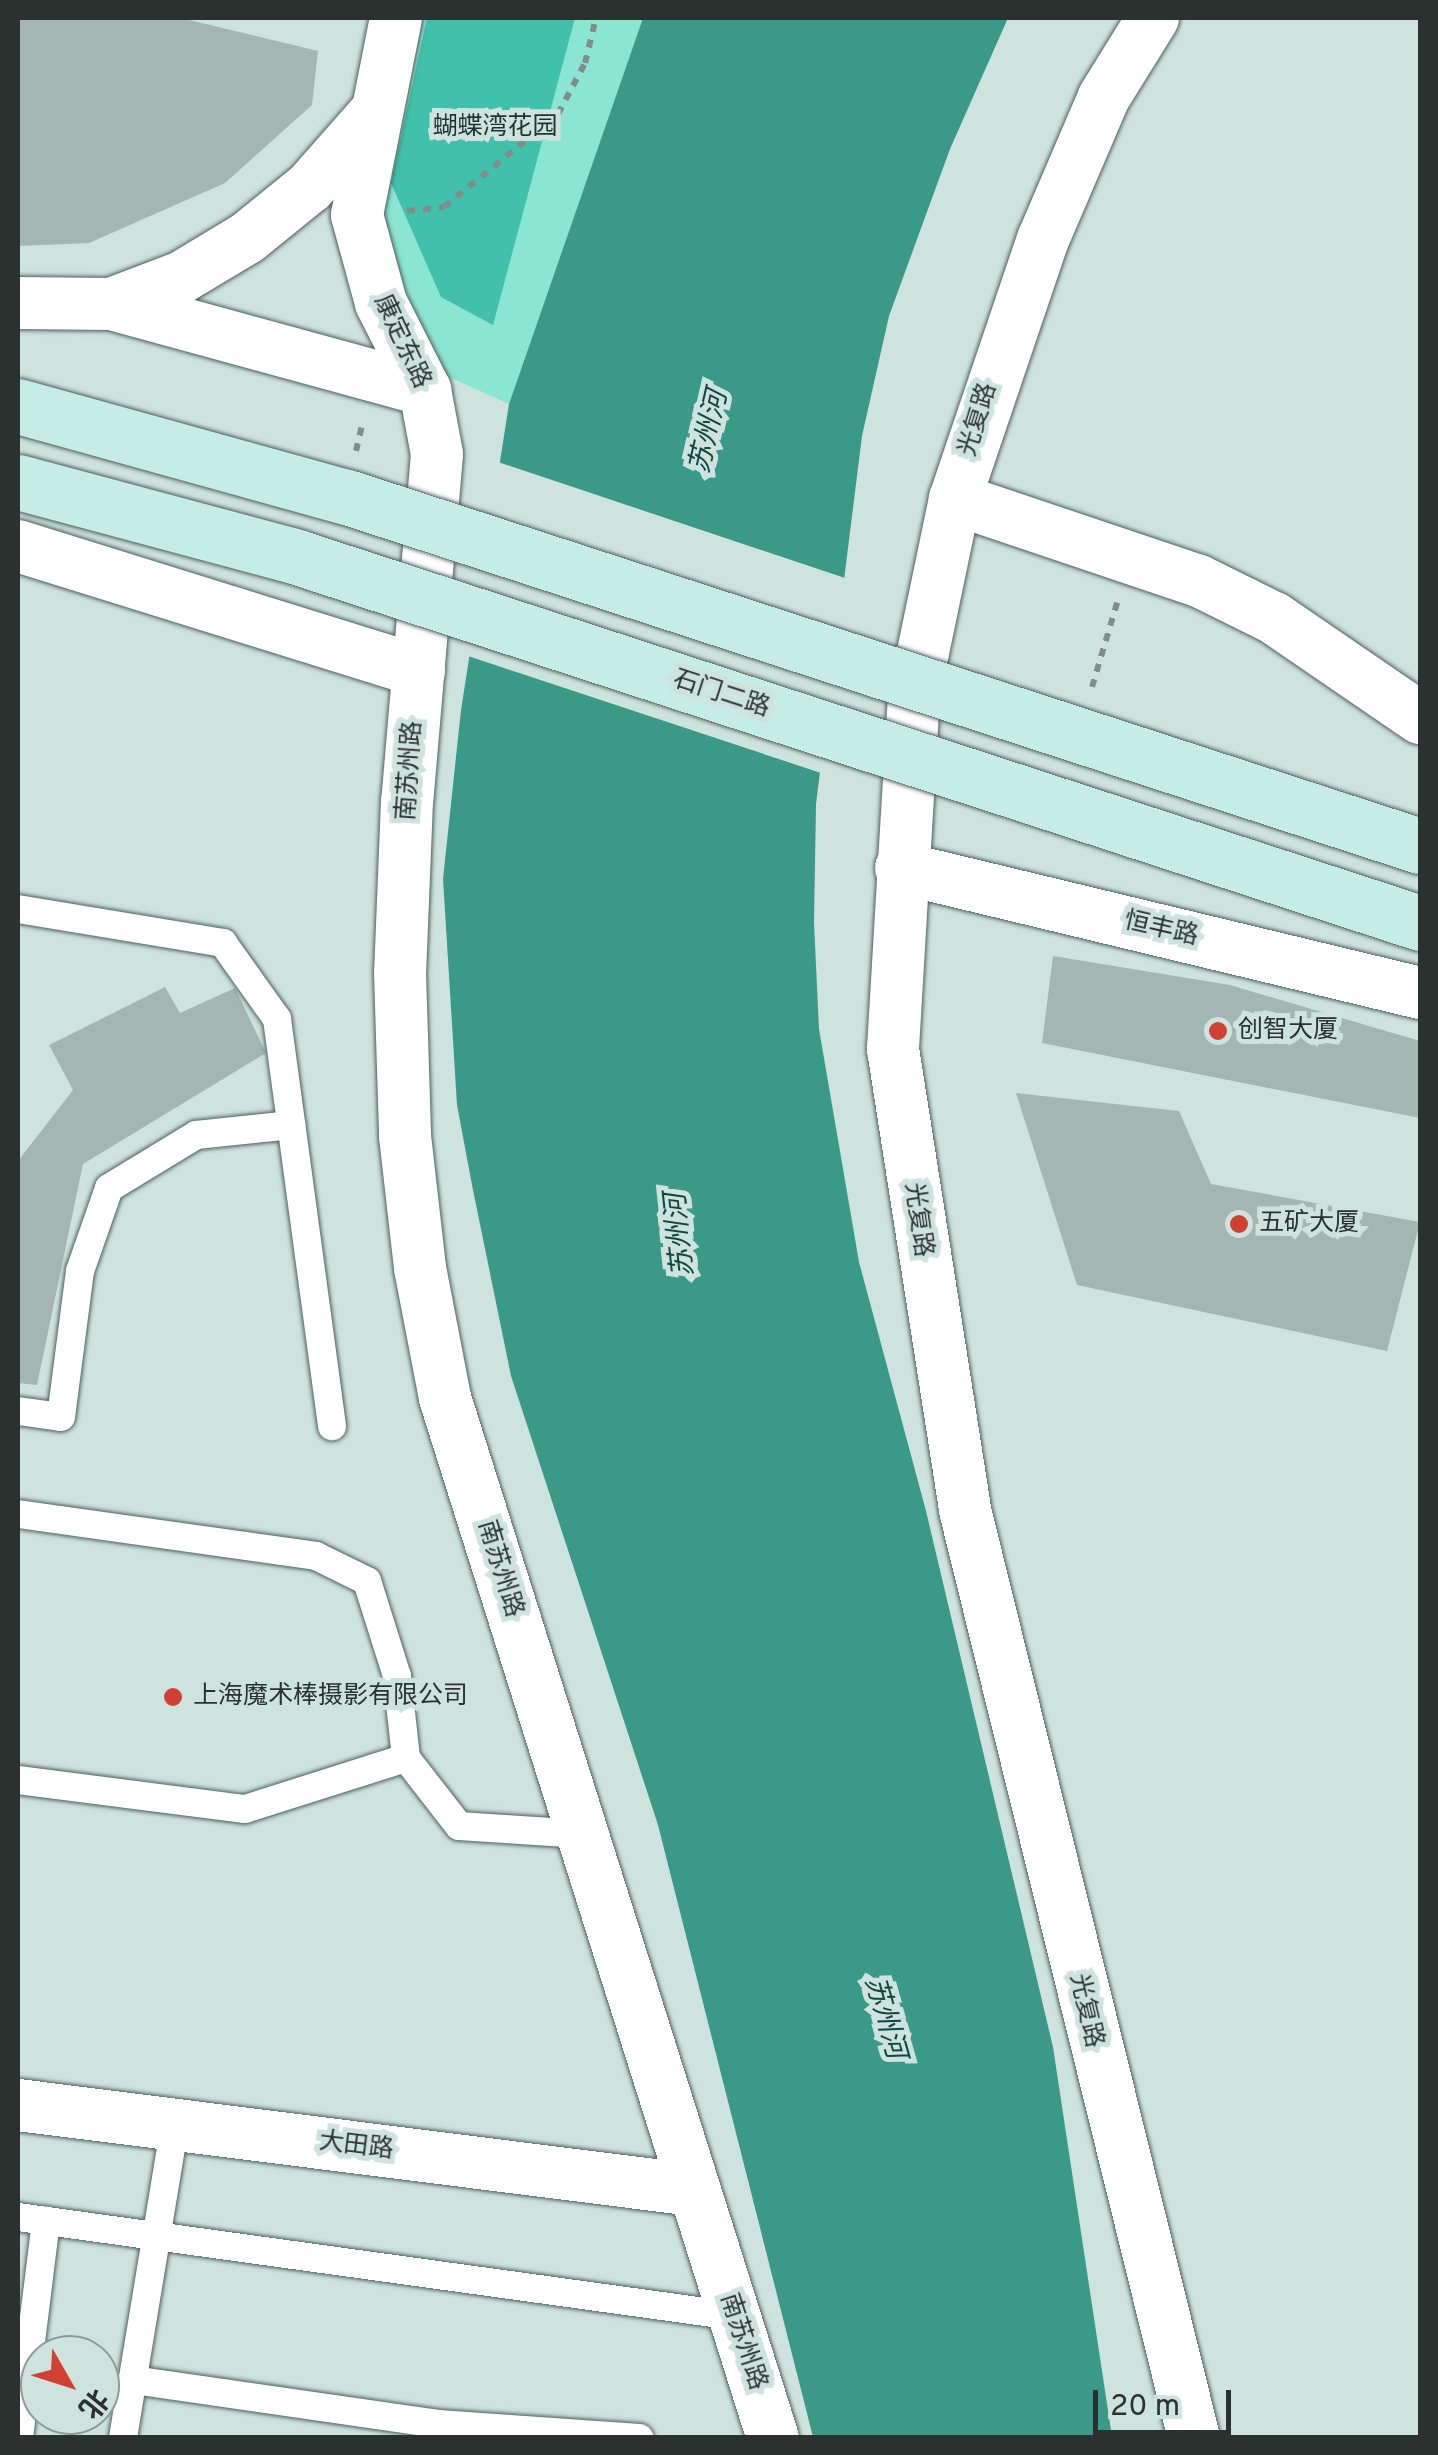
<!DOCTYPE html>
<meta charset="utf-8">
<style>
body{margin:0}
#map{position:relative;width:1438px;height:2455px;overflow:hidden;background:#cfe3de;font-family:Overpass,"Noto Sans SC",sans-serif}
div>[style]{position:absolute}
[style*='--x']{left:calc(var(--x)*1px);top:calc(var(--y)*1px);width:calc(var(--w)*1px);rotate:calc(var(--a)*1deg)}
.green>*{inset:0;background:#8be5d3}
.forest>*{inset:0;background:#41c0ab}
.water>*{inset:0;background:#3b9988}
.pier>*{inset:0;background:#cfe3de}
.building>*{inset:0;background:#a3b6b1}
.path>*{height:6px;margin-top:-3px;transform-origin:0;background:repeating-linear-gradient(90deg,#808d8a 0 8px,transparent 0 16px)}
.roads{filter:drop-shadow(0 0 2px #4e605c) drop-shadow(0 0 2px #4e605c)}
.service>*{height:28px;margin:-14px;padding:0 14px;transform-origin:14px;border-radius:14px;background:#fff}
.minor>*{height:52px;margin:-26px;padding:0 26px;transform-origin:26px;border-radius:26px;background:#fff}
.bridges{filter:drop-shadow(0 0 2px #4e605c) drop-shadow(0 0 2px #4e605c)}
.secondary-bridge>*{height:55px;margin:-27.5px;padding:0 27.5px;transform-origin:27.5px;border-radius:27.5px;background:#c5ece5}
.dots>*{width:28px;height:28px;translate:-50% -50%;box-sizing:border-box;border:5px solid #cfe3de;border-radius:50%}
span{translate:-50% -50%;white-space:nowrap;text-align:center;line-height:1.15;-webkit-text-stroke:10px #cfe3de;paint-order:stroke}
.park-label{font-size:25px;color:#1e332f}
.street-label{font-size:25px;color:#2a312f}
.poi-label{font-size:25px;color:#2a312f}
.left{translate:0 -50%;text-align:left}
.water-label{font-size:28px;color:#10473e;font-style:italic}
.frame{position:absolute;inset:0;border:20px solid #2a312f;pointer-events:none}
.north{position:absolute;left:20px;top:2335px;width:100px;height:100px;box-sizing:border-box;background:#cfe3de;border:2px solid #8d9c98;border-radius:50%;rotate:129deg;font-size:28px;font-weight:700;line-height:40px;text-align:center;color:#2a312f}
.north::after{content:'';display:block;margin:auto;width:35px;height:45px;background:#cf4233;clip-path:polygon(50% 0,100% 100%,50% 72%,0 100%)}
.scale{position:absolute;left:1093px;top:2390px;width:138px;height:45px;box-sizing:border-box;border:5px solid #2a312f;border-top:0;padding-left:12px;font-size:30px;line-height:35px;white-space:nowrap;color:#2a312f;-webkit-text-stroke:8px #cfe3de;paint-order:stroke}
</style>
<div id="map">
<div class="green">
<div style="clip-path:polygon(412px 18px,643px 18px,509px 404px,438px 372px,374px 220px)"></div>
</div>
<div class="forest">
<div style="clip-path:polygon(427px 18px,575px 18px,493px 325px,441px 297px,391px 183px)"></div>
</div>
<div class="water">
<div style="clip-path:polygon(643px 18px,1008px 18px,950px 149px,889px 316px,862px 436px,816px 804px,814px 923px,819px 1029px,859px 1262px,926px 1511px,1053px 2047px,1112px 2437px,813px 2437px,658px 1825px,511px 1376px,473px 1190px,457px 1105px,443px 879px,461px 710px,509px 404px)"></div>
</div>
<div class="pier">
<div style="clip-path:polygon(495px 461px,845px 578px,824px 774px,465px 655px)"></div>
</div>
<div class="building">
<div style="clip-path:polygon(18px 18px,181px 18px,318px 51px,312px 105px,225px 183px,89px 243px,18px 246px)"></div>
<div style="clip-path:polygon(1053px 956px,1230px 985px,1420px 1041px,1420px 1118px,1042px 1043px)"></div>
<div style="clip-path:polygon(165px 987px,180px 1013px,235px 988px,266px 1053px,83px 1164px,37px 1385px,18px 1383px,18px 1161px,73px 1090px,49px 1045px)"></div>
<div style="clip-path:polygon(1016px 1093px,1179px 1111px,1211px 1184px,1420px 1222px,1387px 1351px,1077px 1285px)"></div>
</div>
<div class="path">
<div style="--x:407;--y:211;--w:37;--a:-6"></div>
<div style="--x:444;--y:207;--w:147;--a:-39.2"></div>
<div style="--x:558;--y:114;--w:58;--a:-62.1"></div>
<div style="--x:585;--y:63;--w:46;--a:-76.3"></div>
<div style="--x:356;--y:451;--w:28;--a:-77"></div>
<div style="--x:1092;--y:687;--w:88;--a:-73.4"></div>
</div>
<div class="roads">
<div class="service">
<div style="--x:18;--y:909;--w:208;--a:9.4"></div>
<div style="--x:223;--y:943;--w:93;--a:54.6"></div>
<div style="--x:277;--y:1019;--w:411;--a:82.3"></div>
<div style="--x:18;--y:1411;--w:43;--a:7.9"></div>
<div style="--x:61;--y:1417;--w:147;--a:-82.6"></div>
<div style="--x:80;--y:1271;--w:88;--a:-70.7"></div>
<div style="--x:109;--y:1188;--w:102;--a:-31.3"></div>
<div style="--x:196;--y:1135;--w:96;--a:-6"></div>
<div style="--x:18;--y:1514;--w:301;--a:8"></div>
<div style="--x:316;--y:1556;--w:57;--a:26.1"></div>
<div style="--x:367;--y:1581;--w:100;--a:72.5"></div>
<div style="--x:397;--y:1676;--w:82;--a:83.7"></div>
<div style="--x:406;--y:1758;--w:86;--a:52.1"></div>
<div style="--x:459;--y:1826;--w:123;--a:3.7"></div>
<div style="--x:18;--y:1780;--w:229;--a:7.3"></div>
<div style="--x:245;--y:1809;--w:169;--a:-17.6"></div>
<div style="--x:18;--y:2217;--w:723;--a:7.87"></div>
<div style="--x:133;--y:2380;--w:308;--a:8.2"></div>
<div style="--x:438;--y:2424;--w:202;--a:4"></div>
<div style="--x:19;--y:2438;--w:219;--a:-82.9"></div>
<div style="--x:123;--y:2438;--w:317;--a:-80.6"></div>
</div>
<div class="minor">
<div style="--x:396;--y:18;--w:201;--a:101.2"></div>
<div style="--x:357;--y:215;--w:91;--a:74.7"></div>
<div style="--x:381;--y:303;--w:97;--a:63.2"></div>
<div style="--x:425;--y:390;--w:65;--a:79.4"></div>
<div style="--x:437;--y:454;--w:348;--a:94.9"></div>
<div style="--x:407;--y:801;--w:172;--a:92.3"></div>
<div style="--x:400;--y:973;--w:163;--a:88.2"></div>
<div style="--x:405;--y:1136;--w:133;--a:83.5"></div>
<div style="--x:420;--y:1268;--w:132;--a:79.1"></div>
<div style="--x:445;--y:1398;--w:1090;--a:72.5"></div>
<div style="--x:1153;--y:18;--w:93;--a:121.8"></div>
<div style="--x:1104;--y:97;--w:155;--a:113.2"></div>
<div style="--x:1043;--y:239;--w:274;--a:108.7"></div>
<div style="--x:955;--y:499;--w:200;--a:101.8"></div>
<div style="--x:914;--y:695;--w:355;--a:93.4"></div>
<div style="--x:893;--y:1049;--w:467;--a:81.1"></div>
<div style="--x:965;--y:1510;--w:956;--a:76.14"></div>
<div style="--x:18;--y:303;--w:93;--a:0.6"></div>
<div style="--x:111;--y:304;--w:326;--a:15.3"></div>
<div style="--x:111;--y:304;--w:76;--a:-20.8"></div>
<div style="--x:182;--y:277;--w:76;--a:-31"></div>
<div style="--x:247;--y:238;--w:81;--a:-39"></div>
<div style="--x:310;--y:187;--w:98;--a:-48.7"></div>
<div style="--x:955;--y:499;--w:257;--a:18.6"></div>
<div style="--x:1199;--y:581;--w:84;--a:26.3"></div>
<div style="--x:1274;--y:618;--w:177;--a:34.4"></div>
<div style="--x:18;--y:546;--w:420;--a:17.3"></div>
<div style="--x:901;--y:868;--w:534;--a:13.54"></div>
<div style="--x:18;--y:2105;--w:681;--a:7.17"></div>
</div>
</div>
<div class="bridges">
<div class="secondary-bridge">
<div style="--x:18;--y:406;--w:341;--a:15.5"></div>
<div style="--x:347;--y:497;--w:1128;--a:18.02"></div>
<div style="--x:18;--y:482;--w:286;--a:15"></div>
<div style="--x:294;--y:556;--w:1184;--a:18.05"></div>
</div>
</div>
<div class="dots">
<div style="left:1218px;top:1031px;background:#cf4233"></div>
<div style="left:1239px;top:1224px;background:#cf4233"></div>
<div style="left:173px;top:1697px;background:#cf4233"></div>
</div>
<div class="park-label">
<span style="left:495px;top:128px">蝴蝶湾花园</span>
</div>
<div class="street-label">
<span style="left:401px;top:342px;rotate:65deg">康定东路</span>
<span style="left:979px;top:420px;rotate:-73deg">光复路</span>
<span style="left:721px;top:695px;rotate:18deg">石门二路</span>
<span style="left:411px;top:771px;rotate:-86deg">南苏州路</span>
<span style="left:1161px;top:930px;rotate:13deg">恒丰路</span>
<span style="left:917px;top:1220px;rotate:82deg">光复路</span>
<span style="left:499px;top:1569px;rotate:73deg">南苏州路</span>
<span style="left:1085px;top:2011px;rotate:77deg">光复路</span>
<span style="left:356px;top:2147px;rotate:7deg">大田路</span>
<span style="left:742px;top:2342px;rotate:72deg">南苏州路</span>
</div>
<div class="poi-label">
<span class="left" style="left:1238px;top:1031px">创智大厦</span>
<span class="left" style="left:1259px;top:1224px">五矿大厦</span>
<span class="left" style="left:193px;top:1697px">上海魔术棒摄影有限公司</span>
</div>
<div class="water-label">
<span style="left:710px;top:432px;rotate:-77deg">苏州河</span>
<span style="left:681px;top:1235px;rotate:-96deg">苏州河</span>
<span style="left:884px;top:2018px;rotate:74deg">苏州河</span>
</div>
<div class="frame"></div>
<div class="north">北</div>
<div class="scale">20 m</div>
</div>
